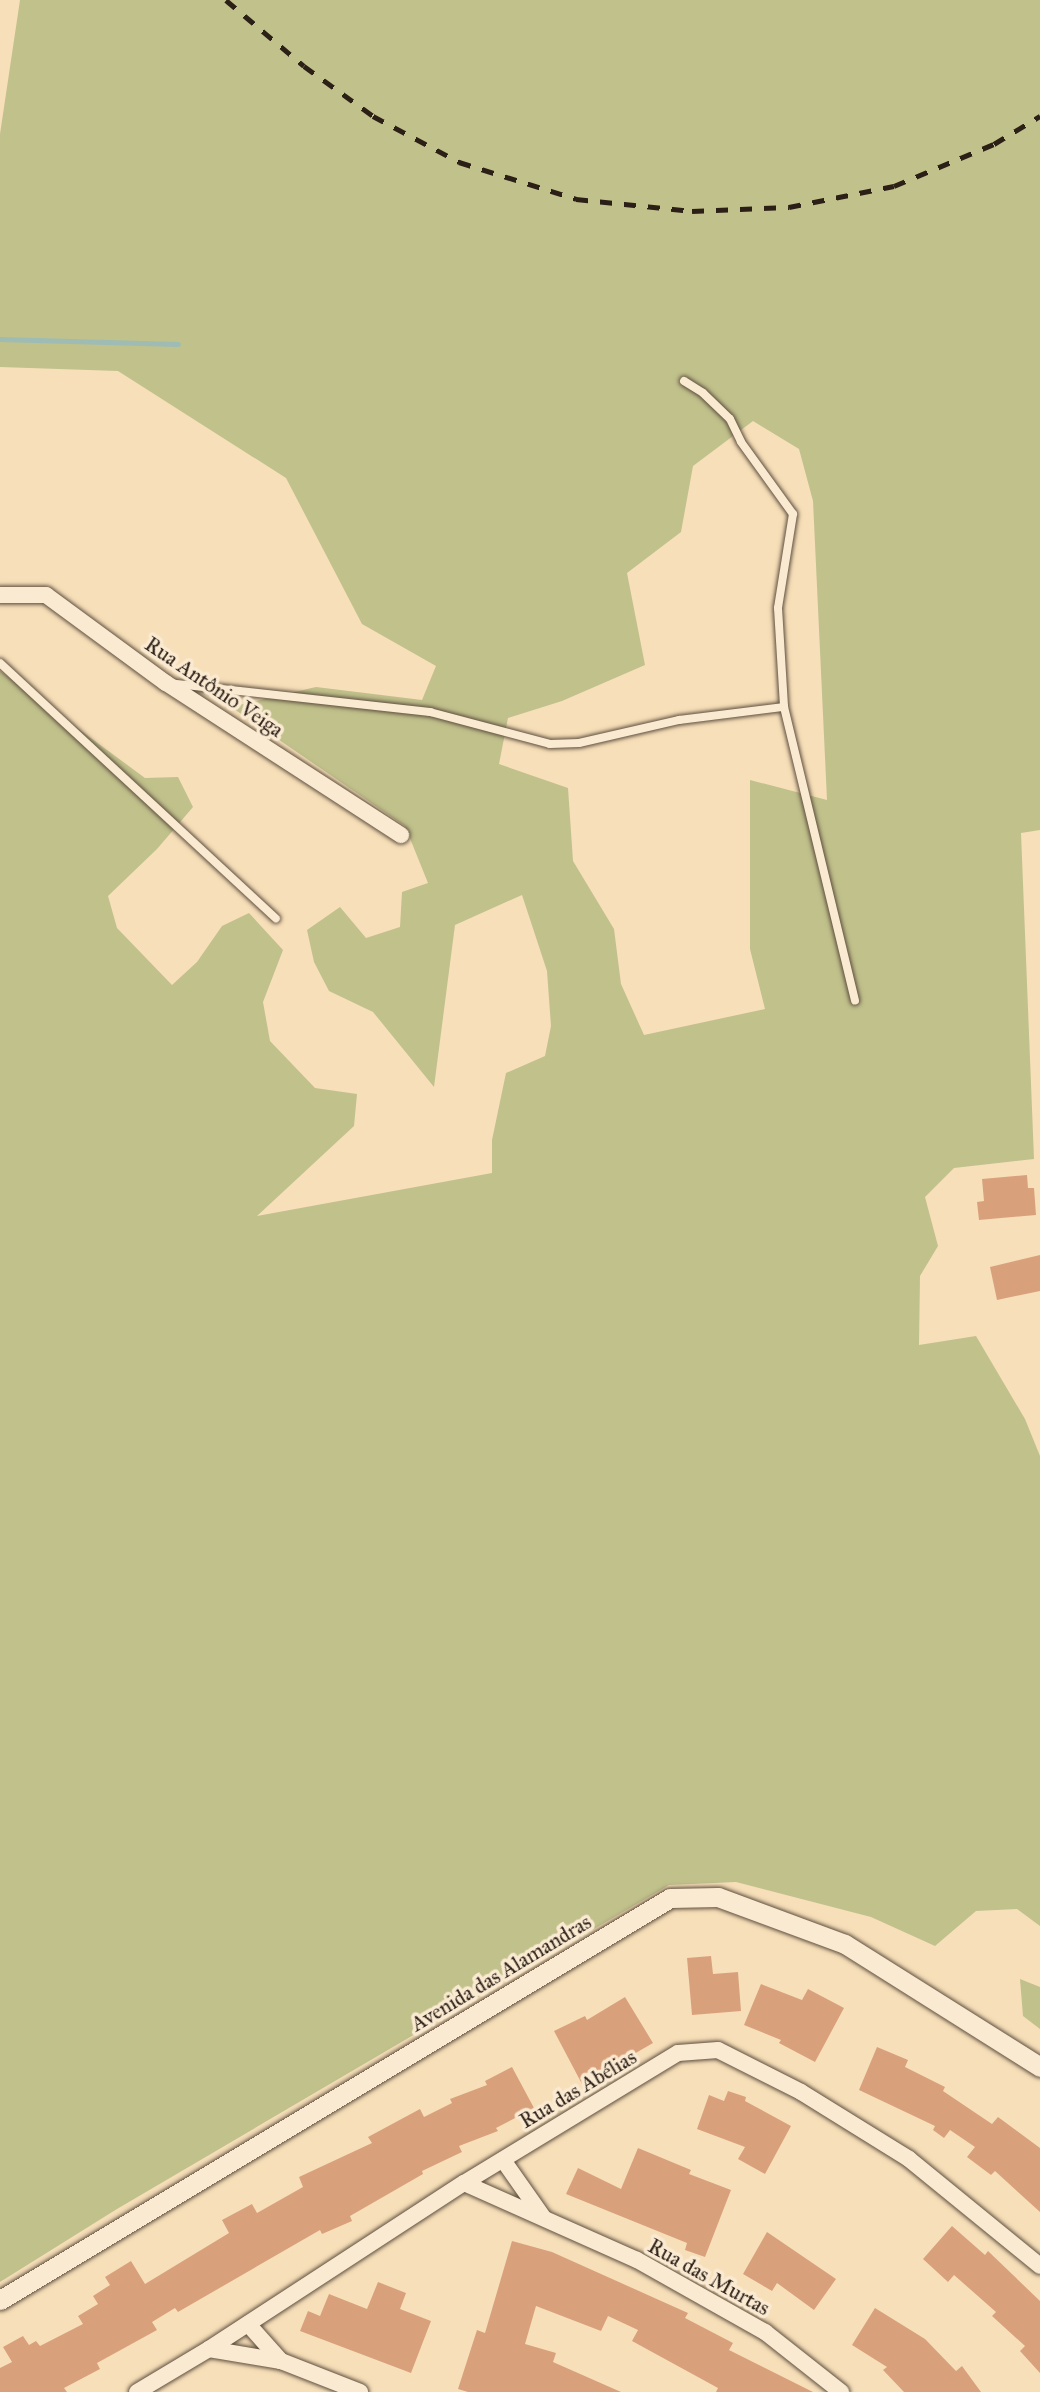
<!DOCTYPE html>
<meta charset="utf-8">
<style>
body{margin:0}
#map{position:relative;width:1040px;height:2392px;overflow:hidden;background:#f7dfb9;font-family:"IM FELL Great Primer",serif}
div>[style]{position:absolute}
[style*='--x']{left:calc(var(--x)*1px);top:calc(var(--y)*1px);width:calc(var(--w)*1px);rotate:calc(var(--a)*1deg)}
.green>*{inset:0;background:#c1c18c}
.stream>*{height:5px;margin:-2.5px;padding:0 2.5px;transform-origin:2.5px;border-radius:2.5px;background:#9ebcb4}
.building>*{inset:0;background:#d9a17b}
.roads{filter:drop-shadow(0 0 2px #5e4f3f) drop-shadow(0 0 2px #5e4f3f)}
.service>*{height:8px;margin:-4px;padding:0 4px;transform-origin:4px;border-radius:4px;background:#faead2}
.minor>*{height:16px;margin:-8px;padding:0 8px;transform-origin:8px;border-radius:8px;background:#faead2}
.tertiary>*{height:19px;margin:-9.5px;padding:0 9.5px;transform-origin:9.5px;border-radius:9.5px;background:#faead2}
.rail>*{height:5px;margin-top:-2.5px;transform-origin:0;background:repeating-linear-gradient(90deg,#2b1f16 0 12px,transparent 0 24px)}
span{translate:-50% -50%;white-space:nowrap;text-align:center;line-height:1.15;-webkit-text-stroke:7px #faead2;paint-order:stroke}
.street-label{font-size:21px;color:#2b1f16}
</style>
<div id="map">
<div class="green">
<div style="clip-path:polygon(evenodd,20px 0,1040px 0,1040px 830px,1021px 833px,1034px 1159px,954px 1168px,925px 1197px,938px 1246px,920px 1276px,919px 1345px,976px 1336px,1025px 1419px,1040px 1456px,1040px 1926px,1017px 1909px,976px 1911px,935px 1946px,871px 1917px,736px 1882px,669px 1885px,117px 2209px,0 2282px,0 671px,145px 778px,178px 777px,193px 807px,157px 849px,108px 896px,117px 928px,172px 985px,197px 962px,222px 926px,249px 913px,283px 950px,263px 1002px,270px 1041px,315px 1088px,357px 1094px,354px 1126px,257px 1216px,492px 1173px,492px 1140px,506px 1073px,545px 1056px,551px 1026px,547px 971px,522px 895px,455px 925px,434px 1087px,373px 1012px,329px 991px,314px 962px,307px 930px,340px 907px,366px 938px,400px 927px,402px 892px,428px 883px,405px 826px,231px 707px,316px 687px,422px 700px,436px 666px,362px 624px,286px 478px,118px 371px,0 367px,0 134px,20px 0,753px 421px,799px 449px,813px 501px,827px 800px,750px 780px,750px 949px,765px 1009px,644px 1035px,621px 984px,614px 929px,573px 861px,568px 788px,499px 764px,508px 718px,562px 701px,645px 665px,627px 573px,681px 532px,693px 466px,753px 421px)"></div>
<div style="clip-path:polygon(1020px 1979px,1040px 1987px,1040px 2029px,1023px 2016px)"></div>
</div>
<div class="stream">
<div style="--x:0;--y:339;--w:178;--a:1.6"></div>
</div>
<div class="building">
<div style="clip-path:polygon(1027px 1175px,1028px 1188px,1034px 1188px,1036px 1215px,979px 1220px,977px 1202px,984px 1201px,982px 1179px)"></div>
<div style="clip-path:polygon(1040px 1255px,1040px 1291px,997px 1300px,990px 1267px)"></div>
<div style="clip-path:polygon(711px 1956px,713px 1974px,738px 1972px,741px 2011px,692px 2015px,687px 1958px)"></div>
<div style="clip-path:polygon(761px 1984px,802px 2000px,808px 1989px,844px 2008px,815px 2062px,779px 2043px,781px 2040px,744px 2025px)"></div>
<div style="clip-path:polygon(625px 1997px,653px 2043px,582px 2084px,554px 2031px,585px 2016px,587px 2020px)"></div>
<div style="clip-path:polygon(877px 2047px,908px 2060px,905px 2067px,945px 2087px,943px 2091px,992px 2124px,998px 2117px,1040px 2148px,1040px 2212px,995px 2171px,991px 2175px,967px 2157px,975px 2147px,950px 2130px,944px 2138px,933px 2130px,935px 2126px,859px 2090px)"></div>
<div style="clip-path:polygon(512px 2067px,534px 2108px,496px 2128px,498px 2131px,459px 2146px,462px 2152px,422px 2171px,423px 2174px,350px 2216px,352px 2221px,322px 2234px,320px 2230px,178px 2312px,175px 2308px,152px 2322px,157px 2330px,97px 2363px,100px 2369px,64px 2388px,67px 2392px,0 2392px,0 2368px,12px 2362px,3px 2347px,23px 2336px,29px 2345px,36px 2341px,40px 2346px,83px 2324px,78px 2316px,98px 2304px,93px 2296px,110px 2285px,105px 2277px,131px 2261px,145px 2284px,229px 2233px,222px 2220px,252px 2204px,257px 2213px,303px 2187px,299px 2177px,372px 2143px,368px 2137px,420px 2109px,424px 2117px,452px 2103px,450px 2099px,487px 2085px,485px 2081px)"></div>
<div style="clip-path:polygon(728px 2091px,746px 2097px,745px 2101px,791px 2126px,765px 2174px,738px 2159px,745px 2147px,697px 2129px,709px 2095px,724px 2101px)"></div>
<div style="clip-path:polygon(638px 2148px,691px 2170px,689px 2174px,731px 2190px,705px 2257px,685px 2250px,687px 2243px,566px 2194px,578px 2168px,621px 2189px)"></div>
<div style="clip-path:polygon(952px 2226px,985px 2255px,988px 2251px,1040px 2301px,1040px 2373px,1020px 2351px,1025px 2346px,992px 2316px,996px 2312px,954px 2275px,948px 2282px,923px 2259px)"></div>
<div style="clip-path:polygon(767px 2232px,836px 2279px,814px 2310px,777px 2283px,772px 2291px,743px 2274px)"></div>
<div style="clip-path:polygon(512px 2241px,552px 2252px,688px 2313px,685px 2318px,733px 2343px,729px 2350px,813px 2392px,716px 2392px,718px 2388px,632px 2341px,638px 2330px,608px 2316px,601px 2331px,536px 2306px,525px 2344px,556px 2353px,553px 2362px,621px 2392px,468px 2392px,458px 2389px,477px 2330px,485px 2333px)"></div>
<div style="clip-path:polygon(378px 2282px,406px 2293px,400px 2309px,431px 2321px,411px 2373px,300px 2331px,308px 2311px,320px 2316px,329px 2294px,367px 2309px)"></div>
<div style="clip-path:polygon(875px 2308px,925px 2339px,956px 2371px,962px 2366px,981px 2392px,904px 2392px,883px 2370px,887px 2367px,852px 2345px)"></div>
</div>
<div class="roads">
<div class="service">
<div style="--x:684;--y:381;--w:22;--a:32"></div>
<div style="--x:703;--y:393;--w:37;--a:44"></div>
<div style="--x:730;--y:419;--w:25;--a:64"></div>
<div style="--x:741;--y:442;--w:89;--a:54.2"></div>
<div style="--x:793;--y:514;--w:95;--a:99.1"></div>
<div style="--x:778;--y:608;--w:99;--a:86.5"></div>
<div style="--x:784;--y:707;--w:302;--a:76.4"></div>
<div style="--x:0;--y:663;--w:376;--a:42.8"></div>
<div style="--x:176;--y:684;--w:256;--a:6.3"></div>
<div style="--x:430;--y:712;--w:124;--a:14.9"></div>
<div style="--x:550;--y:744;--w:29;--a:-2"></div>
<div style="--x:579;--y:743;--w:103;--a:-13"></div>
<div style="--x:679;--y:720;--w:106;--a:-7.1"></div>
</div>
<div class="minor">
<div style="--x:0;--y:595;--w:46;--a:0"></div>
<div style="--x:46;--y:595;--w:149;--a:36.3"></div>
<div style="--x:166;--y:683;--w:280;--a:32.9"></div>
<div style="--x:503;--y:2160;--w:70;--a:54.9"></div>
<div style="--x:464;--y:2183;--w:189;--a:24"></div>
<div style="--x:637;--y:2260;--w:147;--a:29.4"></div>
<div style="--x:765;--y:2332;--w:97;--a:38.3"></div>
<div style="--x:248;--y:2324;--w:50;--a:48.3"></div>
<div style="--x:209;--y:2349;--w:73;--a:9.5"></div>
<div style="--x:281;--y:2361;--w:85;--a:21.4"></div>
<div style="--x:137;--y:2392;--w:84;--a:-30.8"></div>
<div style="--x:209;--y:2349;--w:304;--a:-33.1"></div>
<div style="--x:464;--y:2183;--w:250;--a:-31.3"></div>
<div style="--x:678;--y:2053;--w:40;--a:-4.3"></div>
<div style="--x:718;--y:2050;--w:93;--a:26.8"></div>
<div style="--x:801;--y:2092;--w:127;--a:31.8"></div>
<div style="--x:909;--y:2159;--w:169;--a:39.2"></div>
</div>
<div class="tertiary">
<div style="--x:0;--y:2300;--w:781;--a:-30.96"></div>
<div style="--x:670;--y:1898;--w:48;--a:-1.2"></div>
<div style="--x:718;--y:1897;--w:135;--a:20.3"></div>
<div style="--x:845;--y:1944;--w:231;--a:32.2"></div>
</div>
</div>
<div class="rail">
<div style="--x:226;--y:0;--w:102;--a:40.2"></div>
<div style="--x:304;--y:66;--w:85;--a:35.9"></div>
<div style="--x:373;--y:116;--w:98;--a:28.1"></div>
<div style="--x:459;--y:162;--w:123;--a:17.5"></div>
<div style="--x:576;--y:199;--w:117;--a:5.9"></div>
<div style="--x:692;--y:211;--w:97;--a:-2.4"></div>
<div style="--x:789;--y:207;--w:107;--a:-11.3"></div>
<div style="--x:894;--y:186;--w:108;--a:-22.8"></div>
<div style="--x:994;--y:144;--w:54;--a:-31.3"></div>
</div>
<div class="street-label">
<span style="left:214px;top:687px;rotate:34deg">Rua Antônio Veiga</span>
<span style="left:501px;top:1973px;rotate:-31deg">Avenida das Alamandras</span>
<span style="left:578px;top:2089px;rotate:-31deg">Rua das Abélias</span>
<span style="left:709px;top:2277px;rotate:29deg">Rua das Murtas</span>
</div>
</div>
